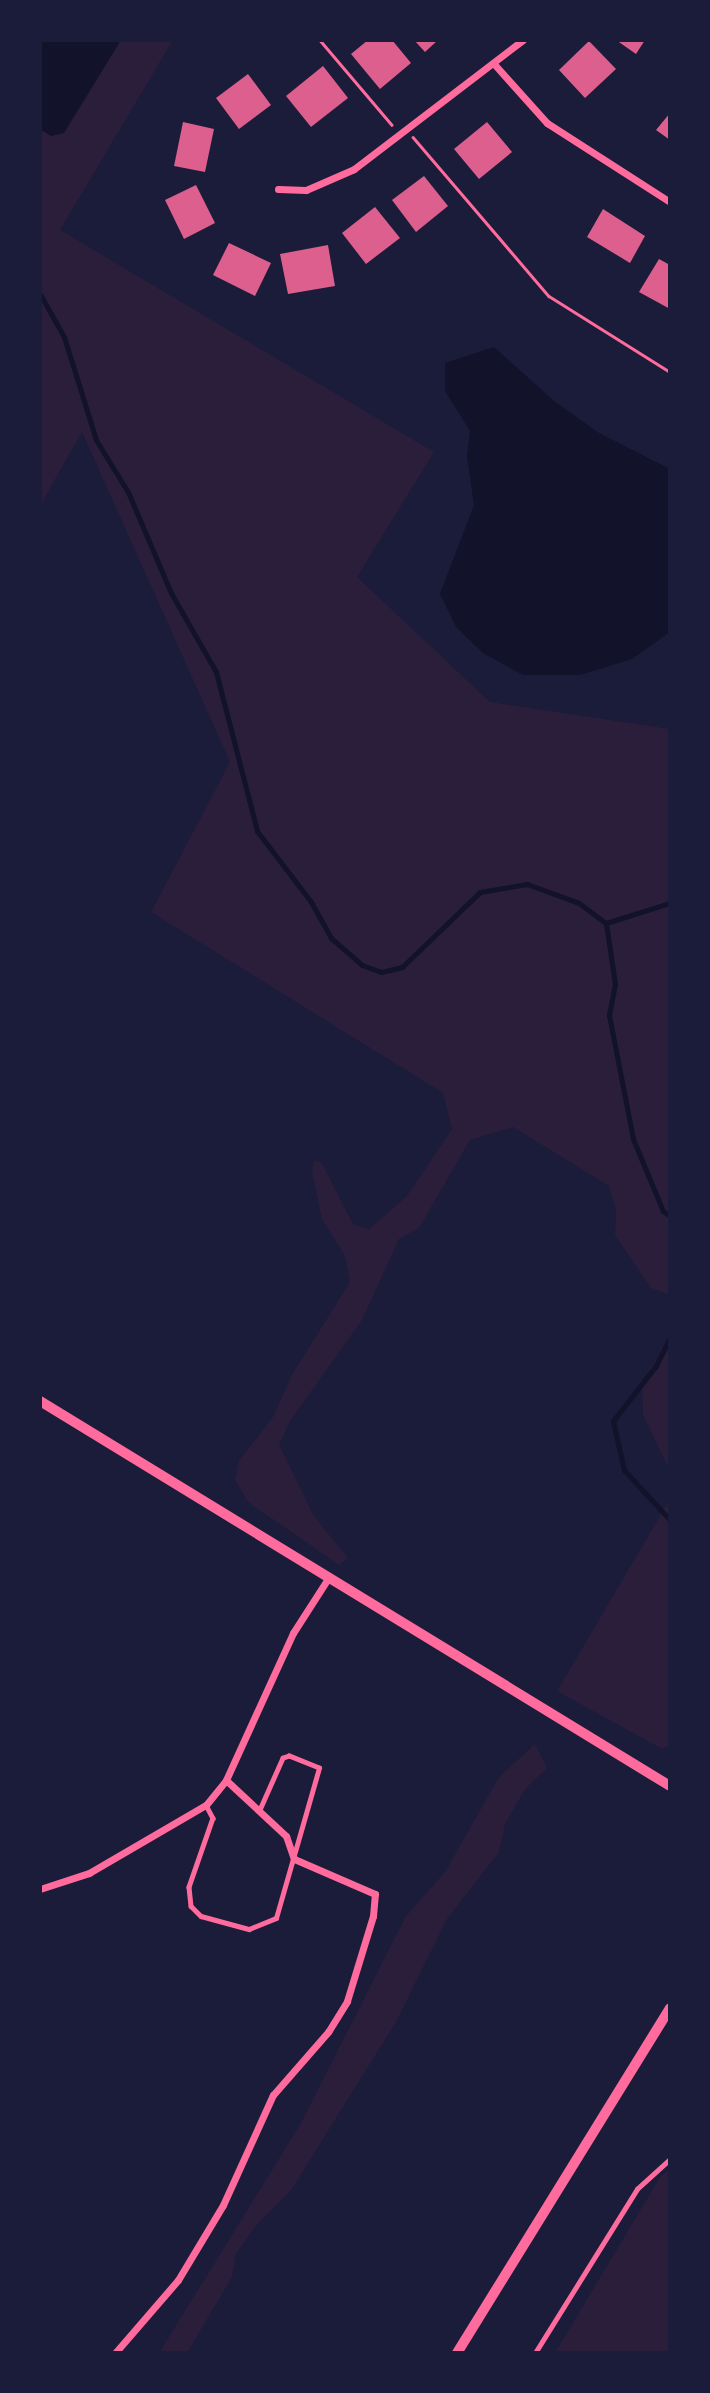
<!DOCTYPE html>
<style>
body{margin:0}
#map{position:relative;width:710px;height:2393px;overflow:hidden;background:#1b1b3a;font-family:Spectral,serif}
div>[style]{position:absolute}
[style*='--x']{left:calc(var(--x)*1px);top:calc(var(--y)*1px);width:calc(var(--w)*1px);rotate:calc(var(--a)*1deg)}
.green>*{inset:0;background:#2a1e3b}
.water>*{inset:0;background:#12122b}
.stream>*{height:5px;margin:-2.5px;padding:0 2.5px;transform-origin:2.5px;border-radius:2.5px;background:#12122b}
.building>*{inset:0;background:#dd5f8e}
.path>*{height:2.5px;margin:-1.25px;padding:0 1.25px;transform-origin:1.25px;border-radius:1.25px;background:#ff6b9d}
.service>*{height:4.5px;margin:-2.25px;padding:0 2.25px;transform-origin:2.25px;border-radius:2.25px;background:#ff6b9d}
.minor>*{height:7px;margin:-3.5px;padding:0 3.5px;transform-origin:3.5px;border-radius:3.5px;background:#ff6b9d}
.tertiary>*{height:10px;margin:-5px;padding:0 5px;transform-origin:5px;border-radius:5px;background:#ff6b9d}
span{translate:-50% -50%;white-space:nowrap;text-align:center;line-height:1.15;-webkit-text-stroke:5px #1b1b3a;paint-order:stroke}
.frame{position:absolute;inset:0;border:42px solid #1b1b3a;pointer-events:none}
</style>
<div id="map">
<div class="green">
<div style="clip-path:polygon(40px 40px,173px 40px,60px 230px,434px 452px,357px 577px,490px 702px,670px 729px,670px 1295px,651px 1288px,615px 1235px,616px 1211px,609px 1186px,513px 1127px,470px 1140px,419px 1228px,399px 1239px,362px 1320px,290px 1421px,279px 1445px,314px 1516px,348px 1558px,339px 1565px,248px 1502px,235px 1480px,239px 1461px,273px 1417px,293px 1373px,350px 1282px,345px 1256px,322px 1219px,312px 1171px,314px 1161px,321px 1162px,353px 1224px,369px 1229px,407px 1196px,452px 1129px,443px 1093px,151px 912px,230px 762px,82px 432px,40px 506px)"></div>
<div style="clip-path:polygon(670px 1338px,670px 1471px,643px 1415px,642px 1383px)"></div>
<div style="clip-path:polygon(670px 1499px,670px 1745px,662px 1749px,557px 1691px)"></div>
<div style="clip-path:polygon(535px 1744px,547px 1768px,526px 1788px,505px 1824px,499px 1852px,447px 1919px,396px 2022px,341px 2110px,292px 2189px,254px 2228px,236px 2254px,232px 2277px,187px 2353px,159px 2353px,301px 2123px,406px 1916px,445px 1872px,499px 1777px)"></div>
<div style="clip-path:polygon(670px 2169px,670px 2353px,555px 2353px,660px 2177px)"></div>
</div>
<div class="water">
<div style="clip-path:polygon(40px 40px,121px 40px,64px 133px,51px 136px,40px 129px)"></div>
<div style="clip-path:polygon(494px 347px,554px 401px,599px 433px,670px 469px,670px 632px,632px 659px,580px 675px,523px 675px,483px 653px,456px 627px,440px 594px,474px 505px,467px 457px,470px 431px,445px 391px,445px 363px)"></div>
</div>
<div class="stream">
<div style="--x:40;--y:294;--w:49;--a:60.8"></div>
<div style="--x:64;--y:337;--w:108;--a:72.7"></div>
<div style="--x:96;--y:440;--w:61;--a:58.4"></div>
<div style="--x:128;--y:492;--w:110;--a:66.9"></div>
<div style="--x:171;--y:593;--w:91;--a:60.3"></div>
<div style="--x:216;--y:672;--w:164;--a:75.5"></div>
<div style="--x:257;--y:831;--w:89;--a:52.7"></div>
<div style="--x:311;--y:902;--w:41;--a:60.9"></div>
<div style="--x:331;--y:938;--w:41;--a:41.1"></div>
<div style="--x:362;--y:965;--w:20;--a:20"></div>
<div style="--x:381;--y:972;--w:22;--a:-13"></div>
<div style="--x:402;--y:967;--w:108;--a:-43.9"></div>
<div style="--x:480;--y:892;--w:48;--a:-9.7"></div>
<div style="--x:527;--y:884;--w:55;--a:20.1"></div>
<div style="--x:579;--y:903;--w:34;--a:37"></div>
<div style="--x:606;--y:923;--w:62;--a:81.6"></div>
<div style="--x:615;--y:984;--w:32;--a:101"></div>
<div style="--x:609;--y:1015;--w:126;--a:79"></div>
<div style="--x:633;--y:1139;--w:78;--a:67.4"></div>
<div style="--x:663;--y:1211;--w:9;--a:36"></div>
<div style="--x:606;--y:923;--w:67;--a:-17.4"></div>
<div style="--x:670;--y:1338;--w:33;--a:117"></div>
<div style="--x:655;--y:1367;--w:68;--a:127.9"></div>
<div style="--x:613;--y:1421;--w:50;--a:77.3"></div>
<div style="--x:624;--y:1470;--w:68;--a:47.4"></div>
</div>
<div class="building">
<div style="clip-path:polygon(368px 40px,392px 40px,411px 63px,380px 89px,351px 54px)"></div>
<div style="clip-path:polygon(414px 40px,438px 40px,425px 52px)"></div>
<div style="clip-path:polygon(616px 40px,645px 40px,636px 54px)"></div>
<div style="clip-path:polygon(589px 41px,616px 69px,585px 98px,559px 70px)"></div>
<div style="clip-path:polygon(323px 66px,348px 98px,311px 127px,286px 96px)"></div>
<div style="clip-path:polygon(248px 74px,271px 105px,239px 129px,216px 98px)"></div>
<div style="clip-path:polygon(670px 113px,670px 140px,656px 130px)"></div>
<div style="clip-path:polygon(183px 122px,214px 129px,205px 172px,174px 166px)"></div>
<div style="clip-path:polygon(487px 122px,512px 152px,479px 179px,454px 149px)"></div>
<div style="clip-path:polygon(424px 176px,448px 206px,416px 232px,392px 200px)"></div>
<div style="clip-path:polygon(196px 185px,215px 223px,184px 239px,165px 200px)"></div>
<div style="clip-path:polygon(375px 207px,400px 238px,366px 264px,342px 233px)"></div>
<div style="clip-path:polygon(603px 209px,645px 236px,630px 263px,587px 237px)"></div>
<div style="clip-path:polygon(229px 243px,271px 263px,255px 296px,213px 275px)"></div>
<div style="clip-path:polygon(328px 245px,335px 286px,288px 294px,280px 254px)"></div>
<div style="clip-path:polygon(659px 259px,670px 265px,670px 309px,639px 292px)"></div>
</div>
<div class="path">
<div style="--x:320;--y:40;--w:111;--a:49.7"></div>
<div style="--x:413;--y:137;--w:209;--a:49.5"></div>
<div style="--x:549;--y:296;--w:143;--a:32.1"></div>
</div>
<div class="service">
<div style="--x:206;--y:1805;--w:15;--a:62"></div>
<div style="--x:213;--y:1818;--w:73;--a:109.2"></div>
<div style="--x:189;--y:1887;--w:19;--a:84"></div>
<div style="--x:191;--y:1906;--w:14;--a:45"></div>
<div style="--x:201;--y:1916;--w:50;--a:15.2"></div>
<div style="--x:249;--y:1929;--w:29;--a:-22"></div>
<div style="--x:276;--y:1918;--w:156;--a:-74"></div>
<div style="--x:319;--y:1768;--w:32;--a:-158"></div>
<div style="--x:289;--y:1756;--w:6;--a:162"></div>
<div style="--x:283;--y:1758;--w:57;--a:113.9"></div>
<div style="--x:535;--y:2353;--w:193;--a:-58.1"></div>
<div style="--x:637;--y:2189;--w:45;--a:-42.3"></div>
</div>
<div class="minor">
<div style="--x:495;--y:65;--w:78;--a:48.1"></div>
<div style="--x:547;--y:123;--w:146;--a:32.7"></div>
<div style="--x:278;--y:189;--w:28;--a:2"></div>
<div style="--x:306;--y:190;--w:52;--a:-23.6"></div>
<div style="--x:354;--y:169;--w:213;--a:-37.4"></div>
<div style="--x:40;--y:1889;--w:52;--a:-18.1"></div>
<div style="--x:89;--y:1873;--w:135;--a:-30.2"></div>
<div style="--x:206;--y:1805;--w:32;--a:-51"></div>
<div style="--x:226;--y:1780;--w:162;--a:-65.5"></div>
<div style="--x:293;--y:1633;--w:67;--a:-57.3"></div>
<div style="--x:115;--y:2353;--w:96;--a:-49.2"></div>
<div style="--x:178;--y:2280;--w:87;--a:-59"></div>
<div style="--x:223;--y:2205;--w:121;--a:-65.6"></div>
<div style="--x:273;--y:2095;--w:84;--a:-48.9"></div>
<div style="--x:328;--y:2032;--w:36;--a:-58"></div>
<div style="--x:347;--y:2001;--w:89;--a:-73"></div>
<div style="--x:373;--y:1916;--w:22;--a:-85"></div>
<div style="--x:375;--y:1894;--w:88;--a:-156.6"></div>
<div style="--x:294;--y:1859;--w:24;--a:-109"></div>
<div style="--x:286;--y:1836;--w:82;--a:-137"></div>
</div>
<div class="tertiary">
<div style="--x:40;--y:1401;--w:738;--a:31.43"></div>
<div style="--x:457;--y:2353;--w:405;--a:-58.3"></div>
</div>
<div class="frame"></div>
</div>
